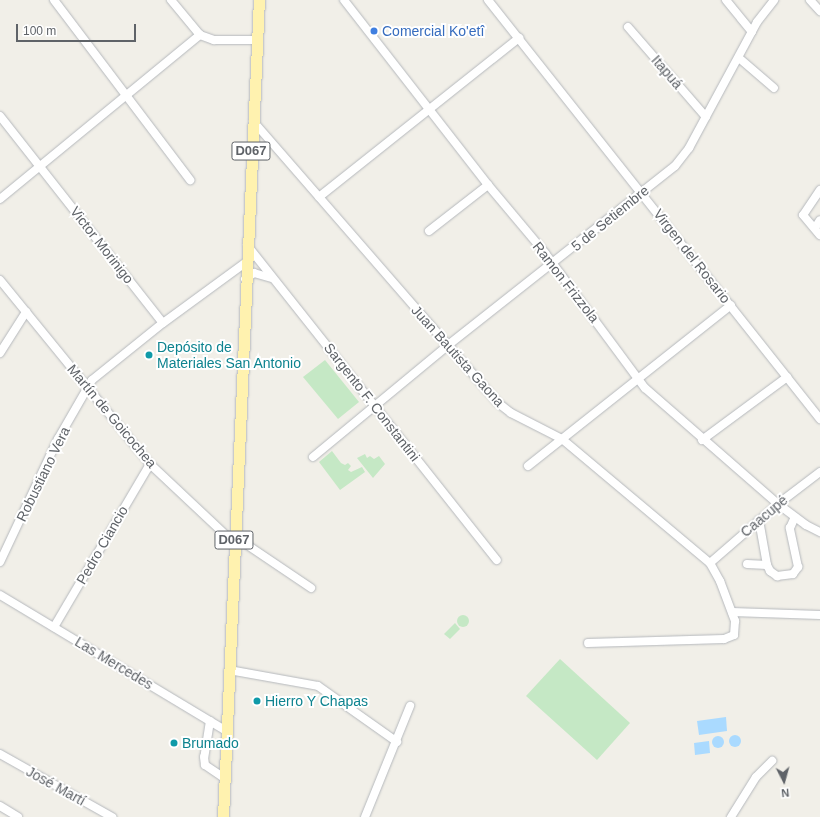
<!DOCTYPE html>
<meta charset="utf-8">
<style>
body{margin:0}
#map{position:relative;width:820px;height:817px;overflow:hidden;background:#f1efe8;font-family:Arial,sans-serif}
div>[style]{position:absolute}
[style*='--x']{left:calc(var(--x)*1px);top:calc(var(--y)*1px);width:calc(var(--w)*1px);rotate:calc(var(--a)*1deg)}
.green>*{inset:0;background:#c5e8c5}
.round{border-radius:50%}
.water>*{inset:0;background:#aadaff}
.roads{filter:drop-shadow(0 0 1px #b5b8bc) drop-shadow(0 0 1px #b5b8bc)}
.minor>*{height:8px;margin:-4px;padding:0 4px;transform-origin:4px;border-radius:4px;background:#fff}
.major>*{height:11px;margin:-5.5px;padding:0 5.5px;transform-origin:5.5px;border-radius:5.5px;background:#fff2af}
.dots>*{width:11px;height:11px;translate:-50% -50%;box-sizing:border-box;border:2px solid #fff;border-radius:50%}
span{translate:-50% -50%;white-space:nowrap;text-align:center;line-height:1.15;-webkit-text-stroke:4px #fff;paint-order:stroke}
.shield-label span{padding:1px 3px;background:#fff;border:1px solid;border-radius:3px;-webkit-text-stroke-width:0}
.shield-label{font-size:13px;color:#5f6368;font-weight:700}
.shop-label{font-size:14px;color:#366cbe}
.left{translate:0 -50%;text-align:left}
.street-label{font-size:14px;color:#5f6368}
.culture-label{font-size:14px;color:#0d838f}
.north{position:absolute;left:764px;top:761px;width:40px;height:40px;-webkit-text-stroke:3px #fff;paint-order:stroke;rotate:174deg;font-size:11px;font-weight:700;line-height:16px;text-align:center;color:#5f6368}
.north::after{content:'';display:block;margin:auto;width:14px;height:18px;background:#5f6368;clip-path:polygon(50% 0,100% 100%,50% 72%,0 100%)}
.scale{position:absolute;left:16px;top:24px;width:120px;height:18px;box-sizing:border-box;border:2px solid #5f6368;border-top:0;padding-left:5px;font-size:12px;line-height:14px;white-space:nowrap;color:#5f6368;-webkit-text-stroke:3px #fff;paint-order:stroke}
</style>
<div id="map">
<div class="green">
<div style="clip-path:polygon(325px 360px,359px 402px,338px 419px,303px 377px)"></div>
<div style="clip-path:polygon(332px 451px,341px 463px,345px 465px,348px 463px,351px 466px,348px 470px,351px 472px,362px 467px,365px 472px,340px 490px,319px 462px)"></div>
<div style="clip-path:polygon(365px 454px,367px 458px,370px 456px,374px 459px,379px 456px,385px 464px,373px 478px,357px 458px)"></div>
<div class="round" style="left:457px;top:615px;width:12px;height:12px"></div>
<div style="clip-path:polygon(455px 623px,460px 629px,450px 639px,444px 634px)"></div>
<div style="clip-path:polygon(560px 659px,630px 723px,597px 760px,526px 696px)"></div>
</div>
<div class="water">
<div style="clip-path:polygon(726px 717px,727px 731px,699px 735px,697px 721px)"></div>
<div class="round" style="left:729px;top:735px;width:12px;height:12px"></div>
<div class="round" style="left:712px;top:736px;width:12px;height:12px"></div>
<div style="clip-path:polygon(709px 741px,710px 753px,695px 755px,694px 743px)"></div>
</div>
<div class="roads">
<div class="minor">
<div style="--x:54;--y:0;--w:226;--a:52.9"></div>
<div style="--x:171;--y:0;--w:45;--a:50.4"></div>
<div style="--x:200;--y:35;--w:15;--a:20"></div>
<div style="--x:214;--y:40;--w:43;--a:0"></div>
<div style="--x:344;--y:0;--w:234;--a:52.1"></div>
<div style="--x:488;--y:185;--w:89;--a:50"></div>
<div style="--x:545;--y:253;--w:168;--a:53.5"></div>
<div style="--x:645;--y:388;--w:176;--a:41.1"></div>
<div style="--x:778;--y:504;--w:35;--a:37"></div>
<div style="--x:806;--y:525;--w:16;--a:27"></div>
<div style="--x:488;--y:0;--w:535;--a:51.61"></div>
<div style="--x:726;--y:0;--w:41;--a:50.9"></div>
<div style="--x:810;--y:0;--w:15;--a:48"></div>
<div style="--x:628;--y:27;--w:119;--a:49.1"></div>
<div style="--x:739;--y:58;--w:46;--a:40.6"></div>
<div style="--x:0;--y:116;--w:263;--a:51.8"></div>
<div style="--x:253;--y:121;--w:372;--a:49"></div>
<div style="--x:497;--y:402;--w:18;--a:38"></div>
<div style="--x:511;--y:413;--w:57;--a:27"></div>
<div style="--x:562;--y:439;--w:193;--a:40"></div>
<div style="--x:710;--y:563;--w:21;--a:61"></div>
<div style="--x:720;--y:581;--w:43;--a:69.4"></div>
<div style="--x:735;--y:621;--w:14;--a:94"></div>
<div style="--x:734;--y:635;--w:11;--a:158"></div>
<div style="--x:724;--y:639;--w:136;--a:178.3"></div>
<div style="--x:820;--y:190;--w:30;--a:124"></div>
<div style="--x:803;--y:215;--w:26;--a:50"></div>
<div style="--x:319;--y:197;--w:256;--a:-38.5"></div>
<div style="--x:0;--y:199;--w:259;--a:-39.4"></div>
<div style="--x:815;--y:228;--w:9;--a:-58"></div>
<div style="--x:429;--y:231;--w:75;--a:-37.9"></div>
<div style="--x:247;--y:245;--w:402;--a:51.6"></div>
<div style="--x:245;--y:279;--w:11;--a:-34"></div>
<div style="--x:254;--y:273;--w:19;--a:16"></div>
<div style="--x:0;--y:280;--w:237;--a:50.8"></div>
<div style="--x:150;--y:464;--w:115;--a:43.2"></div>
<div style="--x:0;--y:353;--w:49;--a:-57.6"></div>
<div style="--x:702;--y:440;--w:106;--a:-36.5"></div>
<div style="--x:313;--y:457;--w:174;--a:-39.6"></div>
<div style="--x:447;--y:346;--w:290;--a:-38.3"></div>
<div style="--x:675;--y:166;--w:23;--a:-52"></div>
<div style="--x:689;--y:148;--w:143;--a:-61.6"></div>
<div style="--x:757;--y:22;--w:28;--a:-52"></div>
<div style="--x:528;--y:466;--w:259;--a:-38.4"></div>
<div style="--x:759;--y:520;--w:46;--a:79.9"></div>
<div style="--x:767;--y:565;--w:7;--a:63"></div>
<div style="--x:770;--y:571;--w:9;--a:36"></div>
<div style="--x:777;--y:576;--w:16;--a:-7"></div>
<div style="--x:793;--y:574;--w:9;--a:-54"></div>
<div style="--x:798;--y:567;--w:40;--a:-102"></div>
<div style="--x:790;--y:528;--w:12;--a:-66"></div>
<div style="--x:234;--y:536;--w:93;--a:34"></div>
<div style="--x:0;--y:562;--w:136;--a:-64.8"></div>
<div style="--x:58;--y:439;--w:68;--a:-60"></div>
<div style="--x:92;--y:380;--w:91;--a:-38.8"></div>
<div style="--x:163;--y:323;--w:102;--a:-36.2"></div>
<div style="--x:710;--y:563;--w:90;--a:-40.9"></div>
<div style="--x:778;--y:504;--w:53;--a:-37.3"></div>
<div style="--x:747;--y:564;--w:20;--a:3"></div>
<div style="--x:0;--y:595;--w:264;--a:31"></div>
<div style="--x:732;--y:612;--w:88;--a:2"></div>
<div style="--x:54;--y:627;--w:189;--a:-59.5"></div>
<div style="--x:229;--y:670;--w:90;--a:10.2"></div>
<div style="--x:318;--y:686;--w:97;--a:35.3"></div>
<div style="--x:210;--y:721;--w:36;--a:99"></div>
<div style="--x:204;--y:757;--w:8;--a:83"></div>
<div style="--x:205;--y:765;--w:23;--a:34"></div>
<div style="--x:0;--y:754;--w:129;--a:29.4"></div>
<div style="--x:0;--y:806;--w:21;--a:31"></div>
<div style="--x:365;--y:817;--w:120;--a:-67.9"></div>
<div style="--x:731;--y:817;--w:47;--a:-58"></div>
<div style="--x:756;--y:777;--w:23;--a:-45"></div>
</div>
<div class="major">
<div style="--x:223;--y:817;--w:818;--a:-87.48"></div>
</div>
</div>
<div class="dots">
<div style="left:374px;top:31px;background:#3f7fe0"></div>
<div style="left:149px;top:355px;background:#0f9aa8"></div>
<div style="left:257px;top:701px;background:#0f9aa8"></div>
<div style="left:174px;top:743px;background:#0f9aa8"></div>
</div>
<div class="shield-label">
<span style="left:251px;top:151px">D067</span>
<span style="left:234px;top:540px">D067</span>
</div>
<div class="shop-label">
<span class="left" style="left:382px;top:31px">Comercial Ko'etî</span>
</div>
<div class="street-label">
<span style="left:667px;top:72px;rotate:49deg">Itapuá</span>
<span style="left:610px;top:218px;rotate:-39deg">5 de Setiembre</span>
<span style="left:102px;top:245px;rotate:52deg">Victor Morinigo</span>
<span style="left:692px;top:256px;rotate:52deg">Virgen del Rosario</span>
<span style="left:566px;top:282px;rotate:52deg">Ramon Frizzola</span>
<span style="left:458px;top:356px;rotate:48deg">Juan Bautista Gaona</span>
<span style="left:372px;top:402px;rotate:52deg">Sargento F. Constantini</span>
<span style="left:112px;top:416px;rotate:50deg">Martín de Goicochea</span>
<span style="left:43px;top:474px;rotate:-64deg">Robustiano Vera</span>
<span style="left:764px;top:516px;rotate:-40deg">Caacupé</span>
<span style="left:102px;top:545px;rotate:-60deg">Pedro Ciancio</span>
<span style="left:114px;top:663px;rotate:31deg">Las Mercedes</span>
<span style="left:56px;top:786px;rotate:29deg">José Martí</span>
</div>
<div class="culture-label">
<span class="left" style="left:157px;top:355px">Depósito de<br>Materiales San Antonio</span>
<span class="left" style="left:265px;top:701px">Hierro Y Chapas</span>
<span class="left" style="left:182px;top:743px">Brumado</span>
</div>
<div class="north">N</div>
<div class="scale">100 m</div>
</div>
